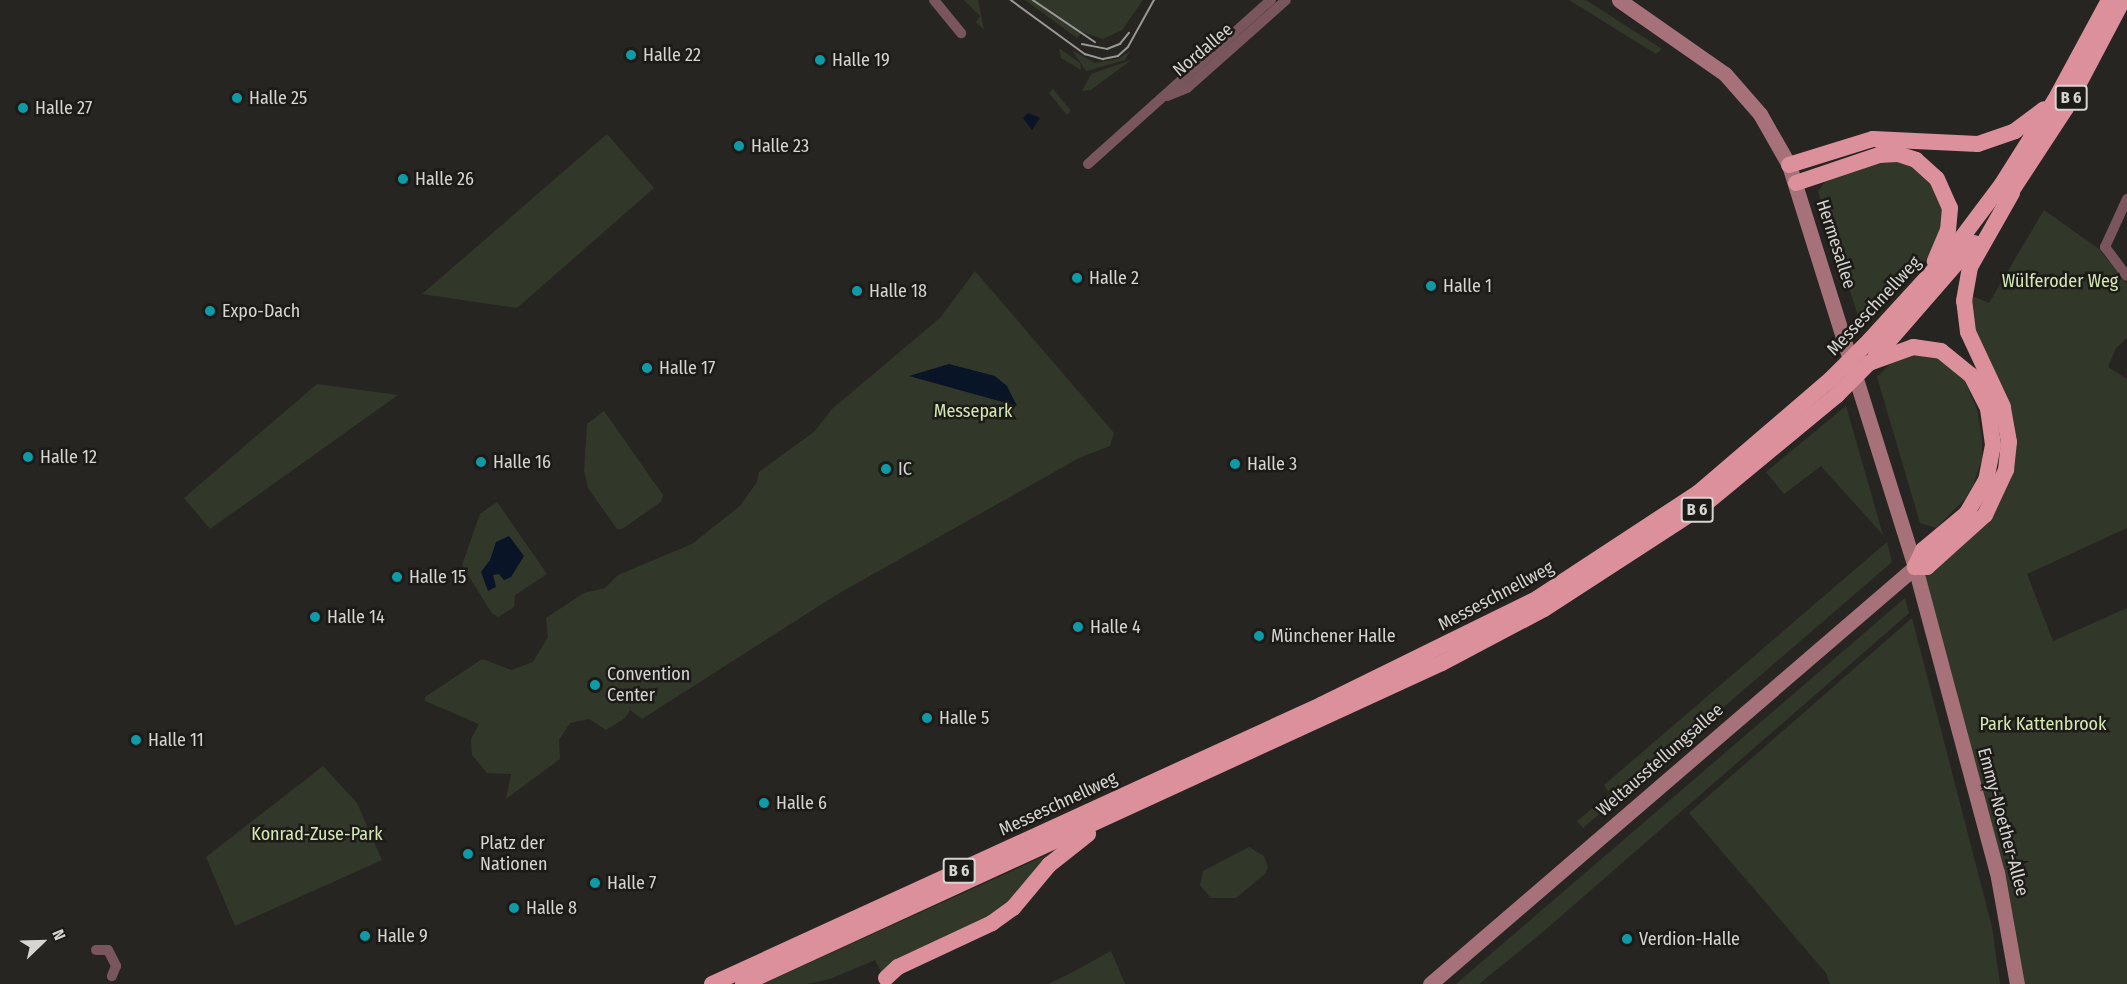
<!DOCTYPE html>
<meta charset="utf-8">
<style>
body{margin:0}
#map{position:relative;width:2127px;height:984px;overflow:hidden;background:#272521;font-family:"Fira Sans Condensed",sans-serif}
div>[style]{position:absolute}
[style*='--x']{left:calc(var(--x)*1px);top:calc(var(--y)*1px);width:calc(var(--w)*1px);rotate:calc(var(--a)*1deg)}
.green>*{inset:0;background:#323829}
.water>*{inset:0;background:#091426}
.minor>*{height:10px;margin:-5px;padding:0 5px;transform-origin:5px;border-radius:5px;background:#78565c}
.secondary>*{height:15px;margin:-7.5px;padding:0 7.5px;transform-origin:7.5px;border-radius:7.5px;background:#a7717a}
.trunk>*{height:16px;margin:-8px;padding:0 8px;transform-origin:8px;border-radius:8px;background:#dc909c}
.tram>*{height:1.5px;margin:-0.75px;padding:0 0.75px;transform-origin:0.75px;border-radius:0.75px;background:#9a9995}
.trunk-bridge>*{height:16px;margin:-8px;padding:0 8px;transform-origin:8px;border-radius:8px;background:#dc909c}
.dots>*{width:16px;height:16px;translate:-50% -50%;box-sizing:border-box;border:3px solid #1d1b18;border-radius:50%}
span{translate:-50% -50%;white-space:nowrap;text-align:center;line-height:1.15;-webkit-text-stroke:5px #1d1b18;paint-order:stroke}
.shield-label span{padding:2px 4px;background:#1d1b18;border:2px solid;border-radius:4px;-webkit-text-stroke-width:0}
.shield-label{font-size:16px;color:#d6d5d2;font-weight:700}
.street-label{font-size:18px;color:#d6d5d2}
.poi-label{font-size:18px;color:#d6d5d2}
.left{translate:0 -50%;text-align:left}
.park-label{font-size:18px;color:#d4e8b4}
.north{position:absolute;left:12px;top:912px;width:60px;height:60px;-webkit-text-stroke:4px #1d1b18;paint-order:stroke;rotate:67deg;font-size:16px;font-weight:700;line-height:24px;text-align:center;color:#d6d5d2}
.north::after{content:'';display:block;margin:auto;width:21px;height:27px;background:#d6d5d2;clip-path:polygon(50% 0,100% 100%,50% 72%,0 100%)}
</style>
<div id="map">
<div class="green">
<div style="clip-path:polygon(964px 0,978px 0,984px 30px,976px 22px,980px 16px)"></div>
<div style="clip-path:polygon(1025px 0,1143px 0,1122px 30px,1103px 39px,1082px 32px,1077px 38px)"></div>
<div style="clip-path:polygon(1569px 0,1586px 0,1662px 49px,1656px 54px)"></div>
<div style="clip-path:polygon(1059px 48px,1080px 63px,1081px 70px,1061px 58px)"></div>
<div style="clip-path:polygon(1072px 50px,1095px 63px,1118px 59px,1130px 51px,1125px 60px,1086px 71px)"></div>
<div style="clip-path:polygon(1131px 60px,1091px 90px,1082px 91px,1091px 74px)"></div>
<div style="clip-path:polygon(1053px 89px,1071px 111px,1067px 115px,1049px 93px)"></div>
<div style="clip-path:polygon(607px 134px,654px 188px,517px 308px,422px 294px)"></div>
<div style="clip-path:polygon(1901px 162px,1930px 176px,1946px 215px,1935px 250px,1862px 328px,1818px 192px,1826px 180px,1867px 164px)"></div>
<div style="clip-path:polygon(2044px 210px,2099px 249px,2127px 284px,2127px 338px,2116px 348px,2108px 367px,2127px 379px,2127px 528px,2027px 574px,2053px 641px,2127px 608px,2127px 984px,2017px 984px,1915px 567px,1969px 532px,2006px 470px,1965px 293px,1989px 303px)"></div>
<div style="clip-path:polygon(975px 271px,1114px 433px,1110px 446px,1079px 458px,836px 595px,642px 719px,630px 710px,625px 718px,606px 730px,589px 719px,570px 723px,559px 740px,560px 759px,506px 799px,511px 774px,487px 773px,472px 755px,471px 739px,479px 724px,425px 701px,425px 697px,482px 659px,511px 670px,533px 662px,548px 637px,546px 618px,584px 593px,605px 588px,618px 575px,692px 544px,740px 506px,757px 482px,759px 472px,815px 431px,832px 409px,940px 318px)"></div>
<div style="clip-path:polygon(1922px 353px,1948px 362px,1963px 377px,1977px 409px,1982px 439px,1982px 459px,1973px 485px,1965px 499px,1936px 528px,1920px 523px,1877px 377px,1896px 358px)"></div>
<div style="clip-path:polygon(317px 384px,398px 395px,210px 529px,184px 498px)"></div>
<div style="clip-path:polygon(1846px 406px,1883px 535px,1821px 466px,1784px 494px,1766px 472px)"></div>
<div style="clip-path:polygon(604px 411px,663px 495px,661px 502px,622px 529px,617px 529px,588px 488px,584px 471px,587px 424px)"></div>
<div style="clip-path:polygon(497px 502px,547px 574px,515px 595px,514px 607px,498px 617px,491px 612px,462px 565px,480px 514px)"></div>
<div style="clip-path:polygon(1887px 542px,1892px 562px,1583px 828px,1577px 821px,1610px 794px,1604px 785px)"></div>
<div style="clip-path:polygon(1905px 598px,1909px 613px,1544px 931px,1479px 984px,1456px 984px)"></div>
<div style="clip-path:polygon(1912px 618px,1992px 927px,2000px 984px,1830px 984px,1826px 973px,1689px 813px)"></div>
<div style="clip-path:polygon(323px 766px,357px 803px,382px 860px,235px 926px,206px 857px)"></div>
<div style="clip-path:polygon(1249px 847px,1264px 856px,1268px 867px,1265px 874px,1236px 898px,1211px 898px,1200px 885px,1203px 871px)"></div>
<div style="clip-path:polygon(1058px 850px,1012px 903px,883px 975px,875px 960px,830px 979px,807px 984px,763px 984px)"></div>
<div style="clip-path:polygon(1111px 951px,1125px 984px,1048px 984px,1071px 973px)"></div>
</div>
<div class="water">
<div style="clip-path:polygon(1028px 113px,1040px 118px,1032px 130px,1023px 118px)"></div>
<div style="clip-path:polygon(949px 364px,995px 376px,1007px 386px,1017px 406px,909px 376px)"></div>
<div style="clip-path:polygon(509px 536px,524px 556px,511px 577px,504px 580px,499px 574px,493px 575px,496px 587px,488px 591px,481px 572px,490px 560px,496px 542px)"></div>
</div>
<div class="minor">
<div style="--x:934;--y:0;--w:43;--a:50.7"></div>
<div style="--x:1167;--y:96;--w:22;--a:-22"></div>
<div style="--x:1187;--y:88;--w:132;--a:-41.6"></div>
<div style="--x:1088;--y:164;--w:246;--a:-41.9"></div>
<div style="--x:2127;--y:199;--w:53;--a:114.6"></div>
<div style="--x:2105;--y:247;--w:36;--a:53"></div>
<div style="--x:96;--y:950;--w:12;--a:0"></div>
<div style="--x:108;--y:950;--w:18;--a:63"></div>
<div style="--x:116;--y:966;--w:11;--a:112"></div>
</div>
<div class="secondary">
<div style="--x:1619;--y:0;--w:129;--a:34.9"></div>
<div style="--x:1725;--y:74;--w:53;--a:48.8"></div>
<div style="--x:1760;--y:114;--w:59;--a:60.4"></div>
<div style="--x:1789;--y:165;--w:421;--a:72.6"></div>
<div style="--x:1915;--y:567;--w:316;--a:75"></div>
<div style="--x:1997;--y:872;--w:114;--a:79.9"></div>
<div style="--x:1430;--y:984;--w:640;--a:-40.69"></div>
</div>
<div class="trunk">
<div style="--x:1789;--y:165;--w:88;--a:-17.2"></div>
<div style="--x:1873;--y:139;--w:105;--a:2.7"></div>
<div style="--x:1978;--y:144;--w:39;--a:-19"></div>
<div style="--x:2015;--y:131;--w:36;--a:-37"></div>
<div style="--x:1796;--y:183;--w:88;--a:-18.6"></div>
<div style="--x:1879;--y:155;--w:19;--a:-3"></div>
<div style="--x:1898;--y:154;--w:19;--a:18"></div>
<div style="--x:1916;--y:160;--w:28;--a:42"></div>
<div style="--x:1937;--y:179;--w:32;--a:66"></div>
<div style="--x:1950;--y:208;--w:22;--a:95"></div>
<div style="--x:1948;--y:230;--w:34;--a:113"></div>
<div style="--x:2005;--y:201;--w:111;--a:-56.7"></div>
<div style="--x:2066;--y:108;--w:122;--a:-62.2"></div>
<div style="--x:1870;--y:340;--w:125;--a:-47.6"></div>
<div style="--x:1954;--y:248;--w:80;--a:-53.1"></div>
<div style="--x:2002;--y:184;--w:99;--a:-57.8"></div>
<div style="--x:2055;--y:100;--w:114;--a:-61.6"></div>
<div style="--x:1875;--y:357;--w:151;--a:-49"></div>
<div style="--x:1869;--y:363;--w:47;--a:-20"></div>
<div style="--x:1913;--y:347;--w:28;--a:8"></div>
<div style="--x:1941;--y:351;--w:38;--a:39"></div>
<div style="--x:1971;--y:375;--w:38;--a:63"></div>
<div style="--x:1988;--y:409;--w:36;--a:82"></div>
<div style="--x:1993;--y:445;--w:36;--a:101"></div>
<div style="--x:1986;--y:480;--w:39;--a:120"></div>
<div style="--x:1966;--y:514;--w:56;--a:140.1"></div>
<div style="--x:1923;--y:550;--w:19;--a:115"></div>
<div style="--x:1915;--y:567;--w:12;--a:0"></div>
<div style="--x:1927;--y:567;--w:78;--a:-41.9"></div>
<div style="--x:1985;--y:515;--w:50;--a:-65"></div>
<div style="--x:2006;--y:470;--w:28;--a:-84"></div>
<div style="--x:2009;--y:442;--w:36;--a:-100"></div>
<div style="--x:2003;--y:407;--w:83;--a:-115"></div>
<div style="--x:1968;--y:332;--w:31;--a:-97"></div>
<div style="--x:1964;--y:301;--w:35;--a:-80"></div>
<div style="--x:1970;--y:267;--w:85;--a:-60.4"></div>
<div style="--x:886;--y:978;--w:16;--a:-43"></div>
<div style="--x:898;--y:967;--w:104;--a:-25.1"></div>
<div style="--x:992;--y:923;--w:26;--a:-36"></div>
<div style="--x:1013;--y:908;--w:56;--a:-50.1"></div>
<div style="--x:1049;--y:865;--w:50;--a:-38.5"></div>
<div style="--x:712;--y:984;--w:670;--a:-24.61"></div>
<div style="--x:1321;--y:705;--w:242;--a:-26.2"></div>
<div style="--x:1538;--y:598;--w:191;--a:-33.3"></div>
<div style="--x:1698;--y:493;--w:175;--a:-40.6"></div>
<div style="--x:743;--y:984;--w:769;--a:-24.67"></div>
<div style="--x:1442;--y:663;--w:115;--a:-27.9"></div>
<div style="--x:1544;--y:609;--w:191;--a:-33"></div>
<div style="--x:1704;--y:505;--w:173;--a:-39.6"></div>
</div>
<div class="tram">
<div style="--x:1011;--y:0;--w:92;--a:36.1"></div>
<div style="--x:1085;--y:54;--w:19;--a:16"></div>
<div style="--x:1103;--y:59;--w:15;--a:-11"></div>
<div style="--x:1118;--y:56;--w:13;--a:-42"></div>
<div style="--x:1128;--y:47;--w:54;--a:-61"></div>
<div style="--x:1033;--y:0;--w:75;--a:34.1"></div>
<div style="--x:1082;--y:44;--w:25;--a:11"></div>
<div style="--x:1107;--y:49;--w:14;--a:-21"></div>
<div style="--x:1120;--y:44;--w:14;--a:-51"></div>
</div>
<div class="trunk-bridge">
<div style="--x:1831;--y:379;--w:55;--a:-45"></div>
<div style="--x:1837;--y:395;--w:45;--a:-45"></div>
</div>
<div class="dots">
<div style="left:631px;top:55px;background:#0f9aa8"></div>
<div style="left:820px;top:60px;background:#0f9aa8"></div>
<div style="left:237px;top:98px;background:#0f9aa8"></div>
<div style="left:23px;top:108px;background:#0f9aa8"></div>
<div style="left:739px;top:146px;background:#0f9aa8"></div>
<div style="left:403px;top:179px;background:#0f9aa8"></div>
<div style="left:1077px;top:278px;background:#0f9aa8"></div>
<div style="left:1431px;top:286px;background:#0f9aa8"></div>
<div style="left:857px;top:291px;background:#0f9aa8"></div>
<div style="left:210px;top:311px;background:#0f9aa8"></div>
<div style="left:647px;top:368px;background:#0f9aa8"></div>
<div style="left:28px;top:457px;background:#0f9aa8"></div>
<div style="left:481px;top:462px;background:#0f9aa8"></div>
<div style="left:1235px;top:464px;background:#0f9aa8"></div>
<div style="left:886px;top:469px;background:#0f9aa8"></div>
<div style="left:397px;top:577px;background:#0f9aa8"></div>
<div style="left:315px;top:617px;background:#0f9aa8"></div>
<div style="left:1078px;top:627px;background:#0f9aa8"></div>
<div style="left:1259px;top:636px;background:#0f9aa8"></div>
<div style="left:595px;top:685px;background:#0f9aa8"></div>
<div style="left:927px;top:718px;background:#0f9aa8"></div>
<div style="left:136px;top:740px;background:#0f9aa8"></div>
<div style="left:764px;top:803px;background:#0f9aa8"></div>
<div style="left:468px;top:854px;background:#0f9aa8"></div>
<div style="left:595px;top:883px;background:#0f9aa8"></div>
<div style="left:514px;top:908px;background:#0f9aa8"></div>
<div style="left:365px;top:936px;background:#0f9aa8"></div>
<div style="left:1627px;top:939px;background:#0f9aa8"></div>
</div>
<div class="shield-label">
<span style="left:2071px;top:98px">B 6</span>
<span style="left:1697px;top:510px">B 6</span>
<span style="left:959px;top:871px">B 6</span>
</div>
<div class="street-label">
<span style="left:1203px;top:50px;rotate:-40deg">Nordallee</span>
<span style="left:1836px;top:244px;rotate:72deg">Hermesallee</span>
<span style="left:1874px;top:306px;rotate:-47deg">Messeschnellweg</span>
<span style="left:1496px;top:596px;rotate:-28deg">Messeschnellweg</span>
<span style="left:1660px;top:760px;rotate:-41deg">Weltausstellungsallee</span>
<span style="left:1058px;top:804px;rotate:-25deg">Messeschnellweg</span>
<span style="left:2003px;top:822px;rotate:75deg">Emmy-Noether-Allee</span>
</div>
<div class="poi-label">
<span class="left" style="left:643px;top:55px">Halle 22</span>
<span class="left" style="left:832px;top:60px">Halle 19</span>
<span class="left" style="left:249px;top:98px">Halle 25</span>
<span class="left" style="left:35px;top:108px">Halle 27</span>
<span class="left" style="left:751px;top:146px">Halle 23</span>
<span class="left" style="left:415px;top:179px">Halle 26</span>
<span class="left" style="left:1089px;top:278px">Halle 2</span>
<span class="left" style="left:1443px;top:286px">Halle 1</span>
<span class="left" style="left:869px;top:291px">Halle 18</span>
<span class="left" style="left:222px;top:311px">Expo-Dach</span>
<span class="left" style="left:659px;top:368px">Halle 17</span>
<span class="left" style="left:40px;top:457px">Halle 12</span>
<span class="left" style="left:493px;top:462px">Halle 16</span>
<span class="left" style="left:1247px;top:464px">Halle 3</span>
<span class="left" style="left:898px;top:469px">IC</span>
<span class="left" style="left:409px;top:577px">Halle 15</span>
<span class="left" style="left:327px;top:617px">Halle 14</span>
<span class="left" style="left:1090px;top:627px">Halle 4</span>
<span class="left" style="left:1271px;top:636px">Münchener Halle</span>
<span class="left" style="left:607px;top:685px">Convention<br>Center</span>
<span class="left" style="left:939px;top:718px">Halle 5</span>
<span class="left" style="left:148px;top:740px">Halle 11</span>
<span class="left" style="left:776px;top:803px">Halle 6</span>
<span class="left" style="left:480px;top:854px">Platz der<br>Nationen</span>
<span class="left" style="left:607px;top:883px">Halle 7</span>
<span class="left" style="left:526px;top:908px">Halle 8</span>
<span class="left" style="left:377px;top:936px">Halle 9</span>
<span class="left" style="left:1639px;top:939px">Verdion-Halle</span>
</div>
<div class="park-label">
<span style="left:2060px;top:281px">Wülferoder Weg</span>
<span style="left:973px;top:411px">Messepark</span>
<span style="left:2043px;top:724px">Park Kattenbrook</span>
<span style="left:317px;top:834px">Konrad-Zuse-Park</span>
</div>
<div class="north">N</div>
</div>
